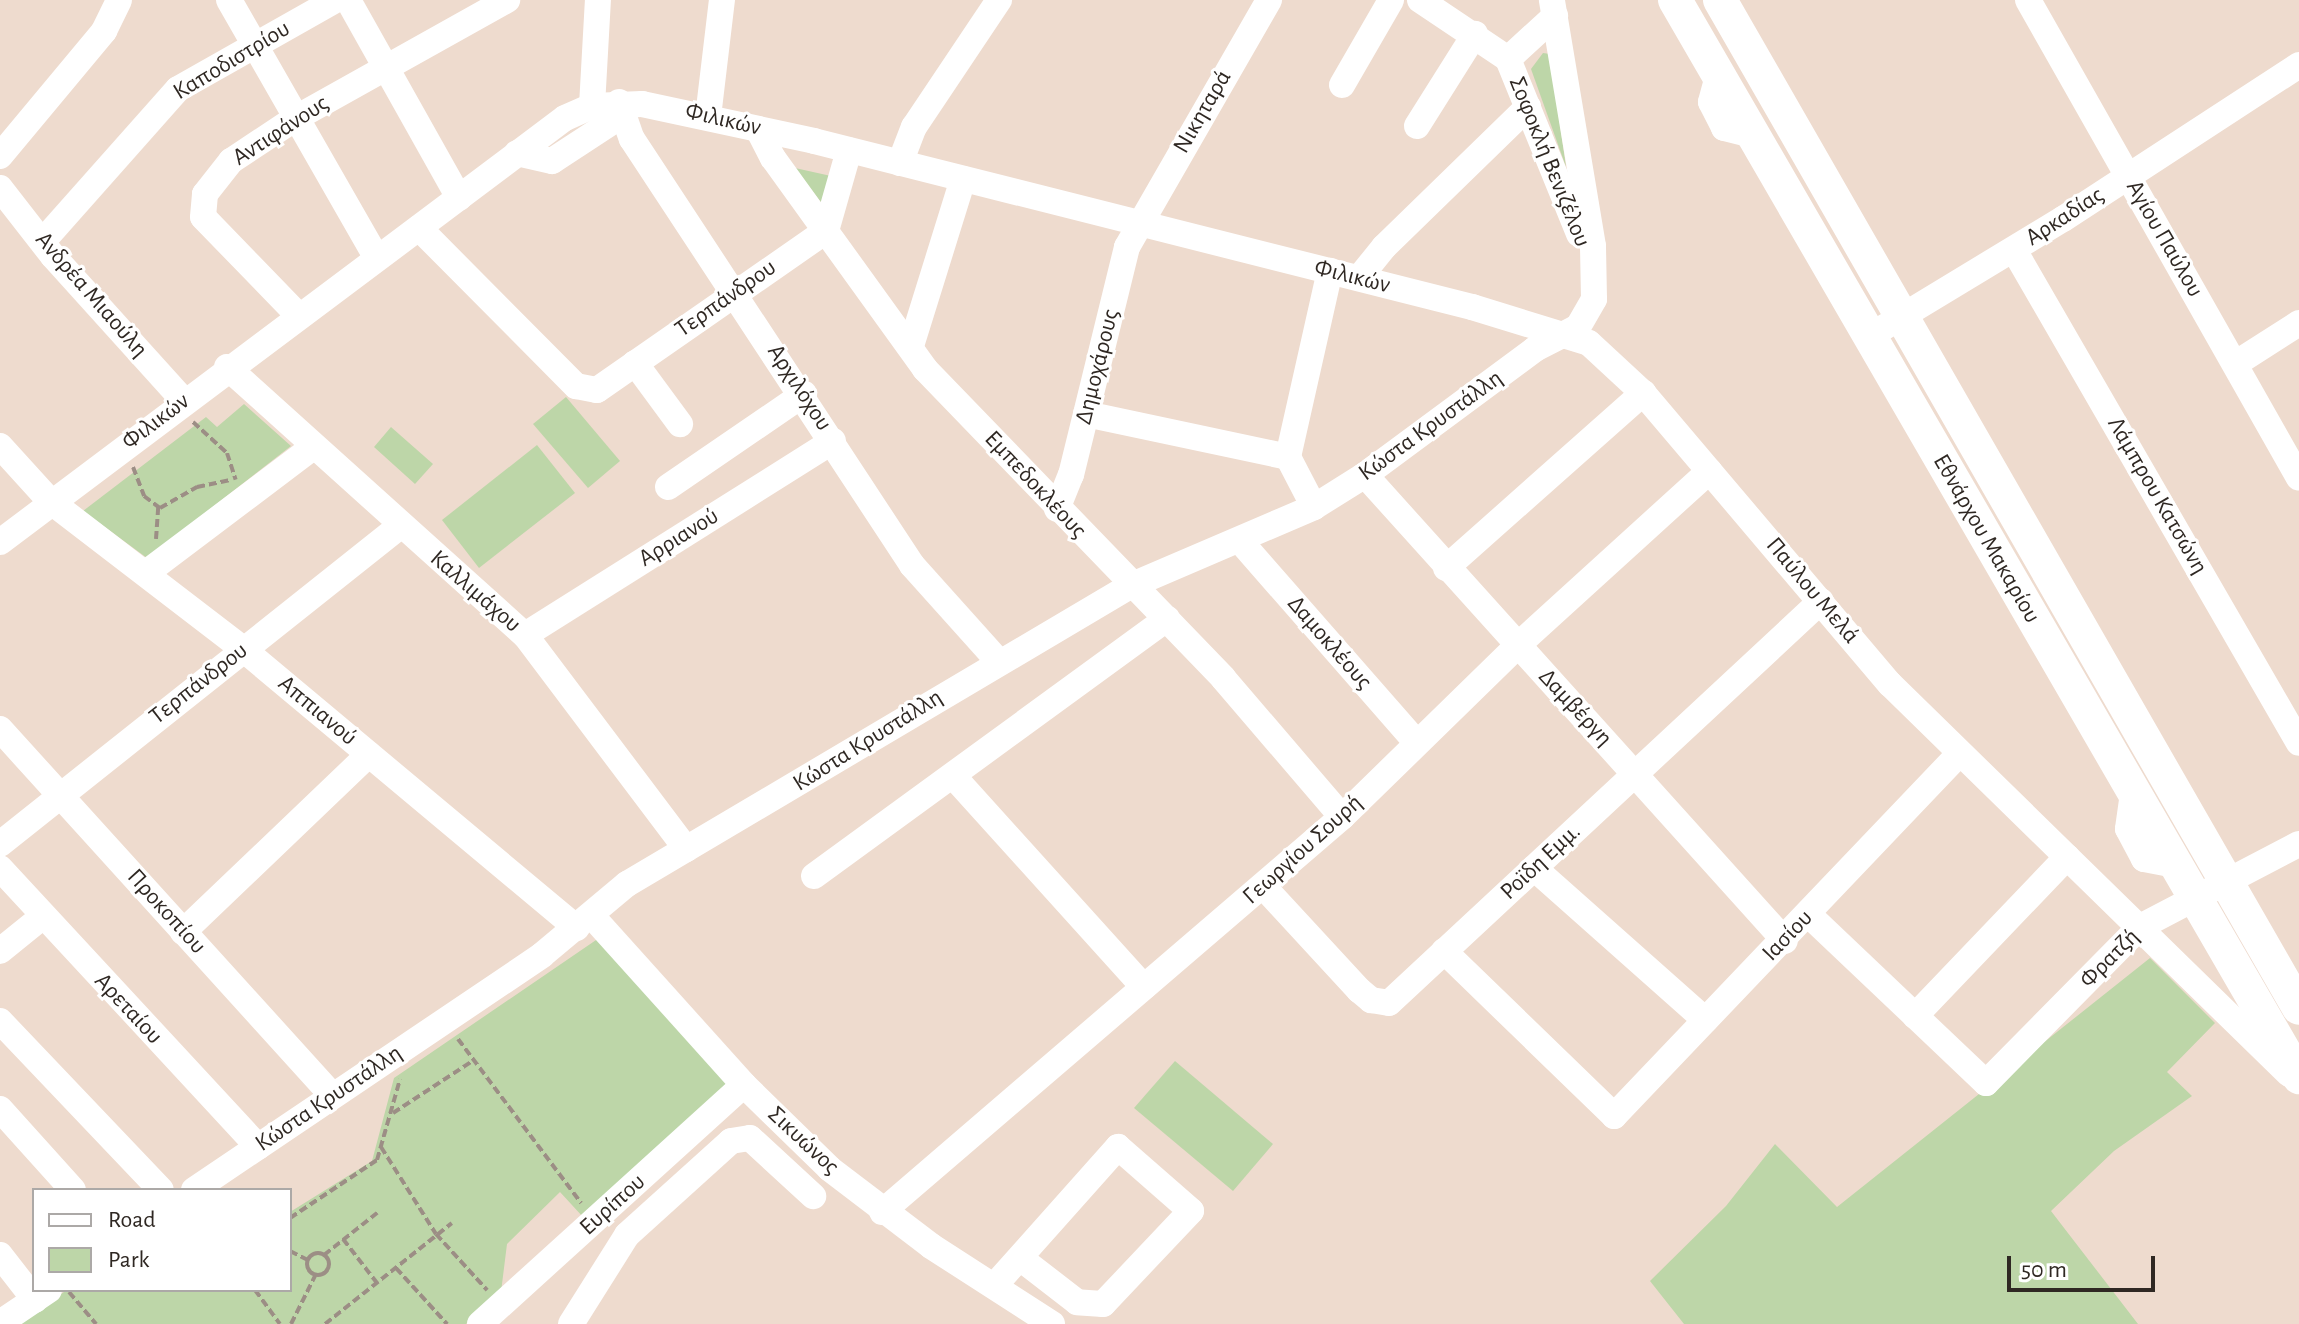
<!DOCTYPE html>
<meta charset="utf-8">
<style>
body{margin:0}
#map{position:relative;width:2299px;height:1324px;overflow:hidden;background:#eedbce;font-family:"Alegreya Sans",sans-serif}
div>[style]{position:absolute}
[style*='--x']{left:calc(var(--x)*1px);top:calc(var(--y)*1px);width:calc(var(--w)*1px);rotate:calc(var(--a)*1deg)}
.green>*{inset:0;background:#bdd6a8}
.path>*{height:4px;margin-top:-2px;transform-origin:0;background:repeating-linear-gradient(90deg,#9c8e85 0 8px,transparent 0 12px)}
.path>.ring{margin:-2px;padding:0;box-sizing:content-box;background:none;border:4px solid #9c8e85;border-radius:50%}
.minor>*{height:26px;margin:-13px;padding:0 13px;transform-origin:13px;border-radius:13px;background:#fff}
.major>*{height:34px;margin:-17px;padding:0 17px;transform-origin:17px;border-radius:17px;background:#fff}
span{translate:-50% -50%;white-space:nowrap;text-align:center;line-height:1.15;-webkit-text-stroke:6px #fff;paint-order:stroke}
.street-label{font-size:24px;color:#2f2823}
.legend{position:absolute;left:32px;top:1188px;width:260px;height:104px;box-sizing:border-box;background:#fff;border:2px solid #aca9a7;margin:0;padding:10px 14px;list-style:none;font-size:24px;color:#2f2823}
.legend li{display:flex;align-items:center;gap:16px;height:40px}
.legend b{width:40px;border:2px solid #aca9a7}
.scale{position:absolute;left:2007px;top:1256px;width:148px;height:36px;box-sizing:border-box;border:4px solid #2f2823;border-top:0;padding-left:10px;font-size:24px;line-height:28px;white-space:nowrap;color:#2f2823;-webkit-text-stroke:6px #fff;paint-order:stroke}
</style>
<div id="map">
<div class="green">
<div style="clip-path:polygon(1543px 53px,1550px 54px,1566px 167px,1531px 69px)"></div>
<div style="clip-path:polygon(795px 168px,831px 176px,823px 205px)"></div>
<div style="clip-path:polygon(566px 397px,620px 461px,588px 488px,533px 424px)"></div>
<div style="clip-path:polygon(244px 404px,291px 446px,147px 558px,83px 511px,206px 417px,217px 427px)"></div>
<div style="clip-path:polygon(391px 427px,433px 464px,415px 484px,374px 447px)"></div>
<div style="clip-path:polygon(537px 445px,575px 493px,479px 568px,442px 520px)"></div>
<div style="clip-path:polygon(599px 938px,733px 1082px,583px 1217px,560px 1192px,507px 1244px,501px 1292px,466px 1324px,16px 1324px,67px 1290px,290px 1290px,290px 1212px,372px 1161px,394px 1078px)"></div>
<div style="clip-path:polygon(2150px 958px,2215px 1023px,2167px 1072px,2192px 1096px,2114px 1151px,2051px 1211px,2138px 1324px,1684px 1324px,1650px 1281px,1726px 1206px,1775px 1144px,1837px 1207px)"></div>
<div style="clip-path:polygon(1175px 1061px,1273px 1144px,1233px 1191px,1134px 1108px)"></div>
</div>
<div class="path">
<div style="--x:193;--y:422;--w:46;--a:42.4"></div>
<div style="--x:227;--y:453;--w:28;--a:72"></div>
<div style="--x:133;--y:467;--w:31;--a:69"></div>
<div style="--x:144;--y:496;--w:20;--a:37"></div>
<div style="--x:160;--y:508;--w:43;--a:-29.6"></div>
<div style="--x:197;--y:487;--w:34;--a:-12"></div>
<div style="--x:156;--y:539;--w:32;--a:-86"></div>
<div style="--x:458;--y:1039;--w:205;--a:53.1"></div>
<div style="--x:393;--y:1113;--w:97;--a:-33.2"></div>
<div style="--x:381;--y:1147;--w:103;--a:57.7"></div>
<div style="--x:436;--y:1234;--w:76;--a:47.7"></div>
<div style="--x:290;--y:1218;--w:105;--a:-33.7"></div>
<div style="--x:377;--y:1160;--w:84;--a:-74.1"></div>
<div style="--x:343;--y:1239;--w:56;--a:52.3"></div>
<div style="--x:290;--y:1251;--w:20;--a:27"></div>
<div class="ring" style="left:307px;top:1253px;width:18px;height:18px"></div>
<div style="--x:324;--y:1255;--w:68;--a:-38.4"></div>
<div style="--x:396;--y:1268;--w:76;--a:47.7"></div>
<div style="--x:255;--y:1290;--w:42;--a:53.7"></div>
<div style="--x:69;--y:1292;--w:42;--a:49.8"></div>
<div style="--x:291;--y:1324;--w:54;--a:-63.4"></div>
<div style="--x:325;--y:1324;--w:162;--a:-38.5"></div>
</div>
<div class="minor">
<div style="--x:229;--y:0;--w:297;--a:60.2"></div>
<div style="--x:348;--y:0;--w:227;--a:60.7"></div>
<div style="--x:1420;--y:0;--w:106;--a:33.8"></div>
<div style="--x:1508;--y:59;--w:189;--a:67.9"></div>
<div style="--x:2028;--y:0;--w:549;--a:60.45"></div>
<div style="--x:1508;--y:59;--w:64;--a:-42.5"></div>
<div style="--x:1719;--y:72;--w:31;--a:105"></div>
<div style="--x:1711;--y:102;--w:29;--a:63"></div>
<div style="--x:1724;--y:128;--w:34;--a:14"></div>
<div style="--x:1342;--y:85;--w:98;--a:-60"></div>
<div style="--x:619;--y:102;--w:39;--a:71"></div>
<div style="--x:632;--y:139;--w:510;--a:56.68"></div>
<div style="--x:912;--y:565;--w:129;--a:48.1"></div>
<div style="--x:592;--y:106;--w:106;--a:-86.8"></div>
<div style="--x:708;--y:117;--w:118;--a:-83.2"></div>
<div style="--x:1417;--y:126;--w:109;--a:-57.8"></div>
<div style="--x:758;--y:129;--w:33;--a:63"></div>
<div style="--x:773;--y:158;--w:260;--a:54.2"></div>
<div style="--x:925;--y:369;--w:429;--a:46"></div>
<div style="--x:1223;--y:678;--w:183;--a:49.4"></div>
<div style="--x:517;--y:153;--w:36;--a:13"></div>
<div style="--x:552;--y:161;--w:82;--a:-33.1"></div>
<div style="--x:0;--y:156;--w:163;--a:-50.2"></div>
<div style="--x:104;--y:31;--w:34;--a:-64"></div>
<div style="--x:900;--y:163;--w:39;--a:-69"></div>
<div style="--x:914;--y:127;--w:153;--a:-56.2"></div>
<div style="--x:0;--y:188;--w:86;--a:52.1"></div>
<div style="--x:53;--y:256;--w:195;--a:47.9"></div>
<div style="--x:419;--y:228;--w:223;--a:45.2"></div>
<div style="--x:576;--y:386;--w:21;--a:11"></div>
<div style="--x:597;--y:390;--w:279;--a:-34.8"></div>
<div style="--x:826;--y:231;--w:84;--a:-74.1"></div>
<div style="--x:43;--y:241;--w:203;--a:-48.4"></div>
<div style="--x:178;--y:89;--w:180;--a:-29.5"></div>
<div style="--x:2014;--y:250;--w:569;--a:59.97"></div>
<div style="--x:1359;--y:278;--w:40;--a:-51"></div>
<div style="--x:1384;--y:247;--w:201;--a:-44.2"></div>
<div style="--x:298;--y:315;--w:136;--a:-134.1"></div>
<div style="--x:203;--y:217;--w:23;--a:-85"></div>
<div style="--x:205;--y:194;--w:42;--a:-51.8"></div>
<div style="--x:231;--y:161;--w:78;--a:-33.5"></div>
<div style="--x:296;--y:118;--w:242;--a:-29.2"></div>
<div style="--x:1868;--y:337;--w:228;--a:-31.2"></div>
<div style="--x:2063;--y:219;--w:282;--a:-33.1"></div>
<div style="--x:911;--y:346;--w:175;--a:-72.7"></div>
<div style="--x:635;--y:363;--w:76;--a:53.6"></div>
<div style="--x:2235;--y:364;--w:76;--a:-32.6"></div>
<div style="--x:227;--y:367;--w:401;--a:42"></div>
<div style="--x:525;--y:635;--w:268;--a:53"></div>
<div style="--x:1086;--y:414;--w:207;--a:12"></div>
<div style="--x:0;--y:446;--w:74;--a:47.7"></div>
<div style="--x:50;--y:501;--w:243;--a:37.5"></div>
<div style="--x:243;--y:649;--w:435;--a:39.9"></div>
<div style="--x:1365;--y:475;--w:627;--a:47.97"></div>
<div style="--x:668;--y:487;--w:165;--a:-34.4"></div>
<div style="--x:1314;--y:507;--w:56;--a:-117.5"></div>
<div style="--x:1288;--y:457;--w:191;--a:-77.3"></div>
<div style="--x:1057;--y:509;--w:37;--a:-68"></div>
<div style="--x:1071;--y:475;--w:235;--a:-76.2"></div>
<div style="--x:1127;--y:247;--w:285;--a:-60.1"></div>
<div style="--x:0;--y:542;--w:706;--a:-36.89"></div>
<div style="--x:565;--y:118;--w:30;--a:-24"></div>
<div style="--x:592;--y:106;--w:50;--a:-2.3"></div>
<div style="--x:642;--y:104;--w:176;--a:12.1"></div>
<div style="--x:814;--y:141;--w:679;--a:14.16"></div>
<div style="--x:1472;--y:307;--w:122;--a:17.1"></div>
<div style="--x:1589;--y:343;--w:74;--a:42.8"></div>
<div style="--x:1643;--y:393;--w:382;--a:49.7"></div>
<div style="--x:1890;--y:684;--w:558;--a:44.35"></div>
<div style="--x:1241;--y:542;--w:267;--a:48.8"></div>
<div style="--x:1446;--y:568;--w:264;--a:-41.6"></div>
<div style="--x:146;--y:573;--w:209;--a:-37"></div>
<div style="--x:525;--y:635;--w:364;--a:-32.2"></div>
<div style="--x:0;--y:729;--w:494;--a:47.8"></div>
<div style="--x:954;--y:777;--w:283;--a:47.9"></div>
<div style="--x:2133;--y:793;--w:36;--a:98"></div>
<div style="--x:2128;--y:829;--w:34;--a:62"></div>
<div style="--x:2144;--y:859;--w:32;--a:11"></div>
<div style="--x:0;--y:844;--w:511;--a:-38.48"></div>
<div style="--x:0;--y:868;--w:380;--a:47.2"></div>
<div style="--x:1534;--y:868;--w:229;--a:41.6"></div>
<div style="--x:814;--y:876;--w:437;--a:-36.1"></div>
<div style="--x:1263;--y:886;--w:142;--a:47.3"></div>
<div style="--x:1359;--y:990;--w:16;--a:40"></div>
<div style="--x:1371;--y:1000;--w:18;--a:9"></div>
<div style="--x:1389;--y:1003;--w:590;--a:-42.94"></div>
<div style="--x:591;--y:915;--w:229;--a:48"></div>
<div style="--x:744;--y:1085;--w:120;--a:44.3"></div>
<div style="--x:830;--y:1169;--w:127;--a:37.3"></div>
<div style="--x:931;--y:1246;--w:144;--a:32.8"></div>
<div style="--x:1809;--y:915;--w:244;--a:43.5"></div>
<div style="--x:1986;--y:1083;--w:219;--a:-45.4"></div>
<div style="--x:2140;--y:927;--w:179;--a:-27.6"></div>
<div style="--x:183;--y:932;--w:257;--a:-43.7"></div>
<div style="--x:0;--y:951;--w:54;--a:-39"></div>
<div style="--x:1444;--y:951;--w:237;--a:44.1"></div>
<div style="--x:1614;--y:1116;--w:501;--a:-46.37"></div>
<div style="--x:1915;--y:1016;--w:220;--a:-46.3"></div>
<div style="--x:0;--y:1021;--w:233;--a:46.4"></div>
<div style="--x:0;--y:1109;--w:109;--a:48"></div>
<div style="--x:194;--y:1190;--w:420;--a:-34"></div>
<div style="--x:542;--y:955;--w:111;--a:-39.9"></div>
<div style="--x:627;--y:884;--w:585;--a:-30.64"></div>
<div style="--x:1130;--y:586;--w:200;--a:-23.2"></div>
<div style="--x:1314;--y:507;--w:60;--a:-32.1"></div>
<div style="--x:1365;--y:475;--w:212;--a:-36.5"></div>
<div style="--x:1535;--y:349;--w:48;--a:-27.1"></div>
<div style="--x:1578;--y:327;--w:32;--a:-60"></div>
<div style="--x:1594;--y:299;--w:53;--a:-91.1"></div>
<div style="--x:1593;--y:246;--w:249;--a:-99.5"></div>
<div style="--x:882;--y:1212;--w:606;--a:-40.65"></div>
<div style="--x:1342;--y:817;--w:245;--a:-44.3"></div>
<div style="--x:1517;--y:646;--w:260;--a:-42.3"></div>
<div style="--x:0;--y:1255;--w:57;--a:52.1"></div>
<div style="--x:995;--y:1285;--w:185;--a:-48.3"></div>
<div style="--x:1118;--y:1147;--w:97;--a:41.2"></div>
<div style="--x:1191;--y:1211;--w:128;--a:133.4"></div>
<div style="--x:1103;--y:1304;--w:26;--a:-176"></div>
<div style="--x:1077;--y:1302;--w:72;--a:-142.3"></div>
<div style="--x:0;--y:1323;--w:59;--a:-34"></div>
<div style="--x:480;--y:1324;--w:356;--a:-42.2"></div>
<div style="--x:571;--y:1324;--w:105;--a:-57.8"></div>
<div style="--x:627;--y:1235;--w:140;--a:-42.1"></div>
<div style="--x:731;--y:1141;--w:19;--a:-9"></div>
<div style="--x:750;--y:1138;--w:86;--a:42.6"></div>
</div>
<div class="major">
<div style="--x:1675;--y:0;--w:1245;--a:59.91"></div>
<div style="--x:1720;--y:0;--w:1162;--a:60.13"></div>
</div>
<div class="street-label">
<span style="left:232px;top:61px;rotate:-31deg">Καποδιστρίου</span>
<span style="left:1203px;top:112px;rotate:-60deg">Νικηταρά</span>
<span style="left:723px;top:120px;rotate:13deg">Φιλικών</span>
<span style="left:281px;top:131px;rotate:-33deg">Αντιφάνους</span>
<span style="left:1549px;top:162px;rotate:68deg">Σοφοκλή Βενιζέλου</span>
<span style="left:2065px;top:217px;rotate:-33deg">Αρκαδίας</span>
<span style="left:2164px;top:239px;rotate:60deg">Αγίου Παύλου</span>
<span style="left:1352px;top:277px;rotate:14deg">Φιλικών</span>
<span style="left:91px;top:295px;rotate:49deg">Ανδρέα Μιαούλη</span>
<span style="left:726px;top:299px;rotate:-35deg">Τερπάνδρου</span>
<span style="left:1098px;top:367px;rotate:-76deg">Δημοχάρους</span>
<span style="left:799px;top:388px;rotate:57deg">Αρχιλόχου</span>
<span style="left:156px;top:422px;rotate:-37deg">Φιλικών</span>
<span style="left:1431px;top:426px;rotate:-36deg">Κώστα Κρυστάλλη</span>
<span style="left:1035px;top:485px;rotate:47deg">Εμπεδοκλέους</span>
<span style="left:2157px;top:496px;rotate:60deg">Λάμπρου Κατσώνη</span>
<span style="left:679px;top:538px;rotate:-32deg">Αρριανού</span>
<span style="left:1986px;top:539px;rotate:60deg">Εθνάρχου Μακαρίου</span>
<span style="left:1812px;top:591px;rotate:50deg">Παύλου Μελά</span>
<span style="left:475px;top:592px;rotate:41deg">Καλλιμάχου</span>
<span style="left:1329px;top:643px;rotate:49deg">Δαμοκλέους</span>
<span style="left:199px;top:684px;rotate:-38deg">Τερπάνδρου</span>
<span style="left:1575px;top:708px;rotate:47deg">Δαμβέργη</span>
<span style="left:317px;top:711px;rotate:40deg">Αππιανού</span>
<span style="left:868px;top:741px;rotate:-32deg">Κώστα Κρυστάλλη</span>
<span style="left:1303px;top:850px;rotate:-42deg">Γεωργίου Σουρή</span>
<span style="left:1541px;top:862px;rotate:-43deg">Ροϊδη Εμμ.</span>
<span style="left:166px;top:912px;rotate:48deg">Προκοπίου</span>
<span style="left:1788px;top:936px;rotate:-46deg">Ιασίου</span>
<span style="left:2110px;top:959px;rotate:-45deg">Φρατζή</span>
<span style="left:128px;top:1009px;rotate:47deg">Αρεταίου</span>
<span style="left:329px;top:1099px;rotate:-34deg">Κώστα Κρυστάλλη</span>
<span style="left:803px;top:1141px;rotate:43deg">Σικυώνος</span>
<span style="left:613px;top:1205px;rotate:-42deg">Ευρίπου</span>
</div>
<ul class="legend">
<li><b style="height:10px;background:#fff"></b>Road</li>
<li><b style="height:22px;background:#bdd6a8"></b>Park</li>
</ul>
<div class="scale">50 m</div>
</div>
